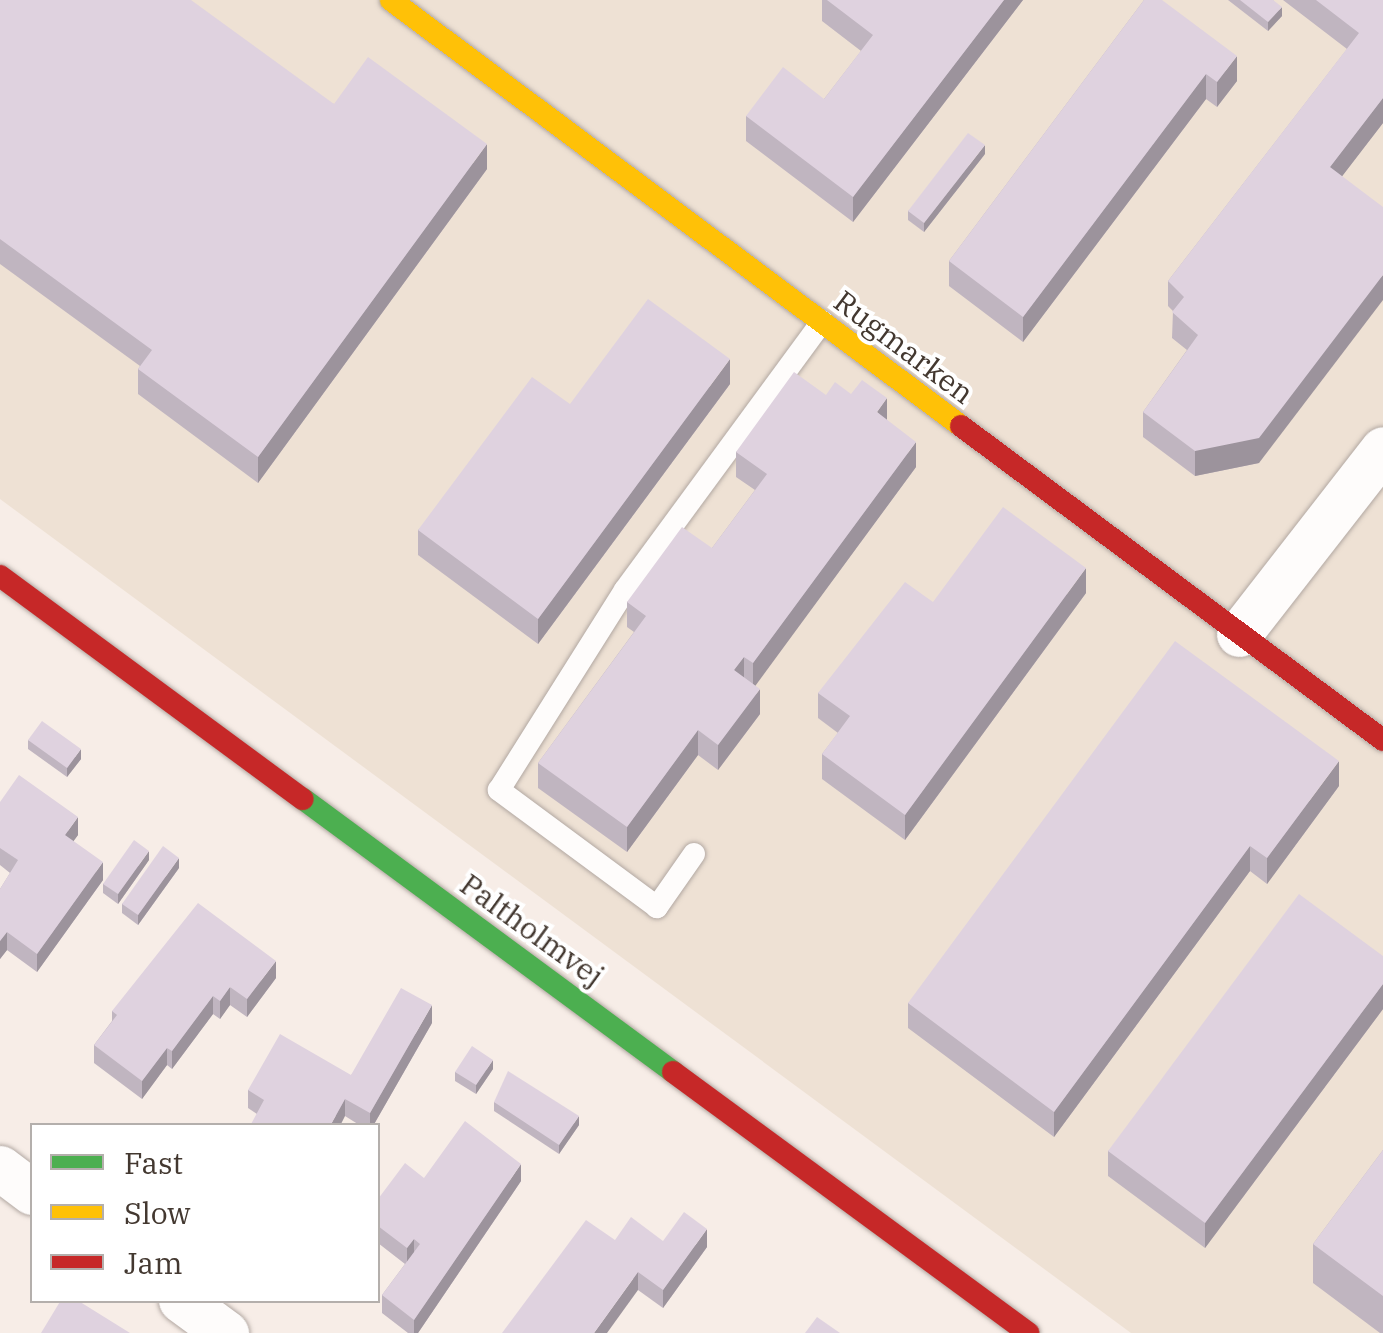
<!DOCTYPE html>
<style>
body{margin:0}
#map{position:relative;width:1383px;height:1333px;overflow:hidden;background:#f7ede7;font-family:"IBM Plex Serif",serif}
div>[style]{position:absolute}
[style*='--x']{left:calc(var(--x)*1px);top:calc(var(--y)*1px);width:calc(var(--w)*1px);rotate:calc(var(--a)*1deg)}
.industrial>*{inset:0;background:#eee1d4}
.roads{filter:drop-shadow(0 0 2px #b2a8a2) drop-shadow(0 0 2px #b2a8a2)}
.lane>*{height:22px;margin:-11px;padding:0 11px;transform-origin:11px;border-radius:11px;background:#fefcfb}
.street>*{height:45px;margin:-22.5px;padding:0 22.5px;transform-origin:22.5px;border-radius:22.5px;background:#fefcfb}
.fast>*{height:22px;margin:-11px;padding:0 11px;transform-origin:11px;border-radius:11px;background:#4caf50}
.slow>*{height:22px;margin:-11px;padding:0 11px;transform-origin:11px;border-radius:11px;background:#ffc107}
.jam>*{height:22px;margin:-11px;padding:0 11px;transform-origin:11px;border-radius:11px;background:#c62828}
.wall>*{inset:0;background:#c0b5c0}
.shaded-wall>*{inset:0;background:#9c939c}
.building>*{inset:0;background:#dfd2df}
span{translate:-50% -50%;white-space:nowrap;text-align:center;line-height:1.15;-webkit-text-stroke:8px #fff;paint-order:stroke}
.street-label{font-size:30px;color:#433830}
.legend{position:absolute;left:30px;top:1123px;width:350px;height:180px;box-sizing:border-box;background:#fff;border:2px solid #b4afac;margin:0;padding:12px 18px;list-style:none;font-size:30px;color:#433830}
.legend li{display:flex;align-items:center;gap:20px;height:50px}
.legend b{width:50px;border:2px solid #b4afac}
</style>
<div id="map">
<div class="industrial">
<div style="clip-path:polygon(0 0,1383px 0,1383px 1333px,1131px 1333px,0 499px)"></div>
</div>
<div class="roads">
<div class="lane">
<div style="--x:694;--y:854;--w:65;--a:124.9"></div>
<div style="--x:657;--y:907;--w:197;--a:-143.5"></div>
<div style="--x:499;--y:790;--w:236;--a:-57.8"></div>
<div style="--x:625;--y:590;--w:333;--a:-53.7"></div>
</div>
<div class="street">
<div style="--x:1239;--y:634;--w:234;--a:-52.1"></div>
<div style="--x:0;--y:1168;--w:40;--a:37"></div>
<div style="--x:181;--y:1300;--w:56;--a:36.3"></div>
</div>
<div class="fast">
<div style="--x:303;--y:799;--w:460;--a:36.4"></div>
</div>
<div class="slow">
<div style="--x:391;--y:0;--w:712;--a:36.77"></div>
</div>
<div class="jam">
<div style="--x:961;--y:426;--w:526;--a:36.65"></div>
<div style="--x:0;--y:576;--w:376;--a:36.4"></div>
<div style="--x:673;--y:1072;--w:441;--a:36.3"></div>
</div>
</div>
<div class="wall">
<div style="clip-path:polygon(0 0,334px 104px,487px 169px,258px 483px,138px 394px,138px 369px,140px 366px,0 264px)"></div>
<div style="clip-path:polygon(822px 0,1023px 0,853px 222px,746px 141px,746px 116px,824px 99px,861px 51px,822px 21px)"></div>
<div style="clip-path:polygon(1144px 0,1237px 81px,1217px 107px,1206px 99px,1023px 342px,949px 286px,949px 261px)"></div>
<div style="clip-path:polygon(1228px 0,1273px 0,1282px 16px,1268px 31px)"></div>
<div style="clip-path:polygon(1283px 0,1383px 0,1383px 123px,1342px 176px,1259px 463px,1195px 476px,1143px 437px,1143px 412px,1187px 350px,1172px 338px,1173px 311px,1168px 306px,1168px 281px,1347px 49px)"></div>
<div style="clip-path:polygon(985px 154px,924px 232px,908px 220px,908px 211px)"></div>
<div style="clip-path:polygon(730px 384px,538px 644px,418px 555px,418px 530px,570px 404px)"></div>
<div style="clip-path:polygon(826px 395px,887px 420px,916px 467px,755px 685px,760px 714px,718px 770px,698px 755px,627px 852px,538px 788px,538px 763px,634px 632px,627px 627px,627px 602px,712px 548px,755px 490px,736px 477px,736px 452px)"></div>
<div style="clip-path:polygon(1086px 593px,905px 840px,822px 779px,822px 754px,838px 733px,818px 718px,818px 693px,933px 602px)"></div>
<div style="clip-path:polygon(28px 740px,81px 759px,67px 777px,28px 749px)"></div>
<div style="clip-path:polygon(1339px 786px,1267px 884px,1250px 871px,1054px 1137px,908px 1028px,908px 1003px)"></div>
<div style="clip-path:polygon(0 802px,78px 835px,73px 841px,103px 880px,37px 972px,7px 950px,0 959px,0 889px,10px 873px,0 865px)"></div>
<div style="clip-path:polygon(149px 860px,118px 904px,103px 893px,103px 884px)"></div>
<div style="clip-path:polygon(179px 868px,138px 925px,122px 913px,122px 904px)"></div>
<div style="clip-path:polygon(1383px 956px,1383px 1009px,1205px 1248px,1108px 1176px,1108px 1151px)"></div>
<div style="clip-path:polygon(276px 978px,247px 1017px,230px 1005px,220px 1019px,213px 1014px,172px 1069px,167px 1065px,142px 1099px,94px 1063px,94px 1045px,112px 1021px,112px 1011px)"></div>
<div style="clip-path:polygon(432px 1023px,373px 1126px,361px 1126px,345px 1116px,257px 1114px,248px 1108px,248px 1090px,351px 1075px)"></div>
<div style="clip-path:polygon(493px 1069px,476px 1094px,455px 1081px,455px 1072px)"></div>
<div style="clip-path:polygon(494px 1102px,579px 1125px,559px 1154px,494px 1111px)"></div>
<div style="clip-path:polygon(1383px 1150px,1383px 1333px,1380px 1333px,1313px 1283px,1313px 1244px)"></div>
<div style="clip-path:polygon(424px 1178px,521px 1181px,418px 1333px,408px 1333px,382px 1313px,382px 1295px,405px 1264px,378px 1243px,378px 1199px)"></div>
<div style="clip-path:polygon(615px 1240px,663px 1241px,707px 1247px,663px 1308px,638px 1290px)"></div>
</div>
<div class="shaded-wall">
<div style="clip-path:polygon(1004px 0,1023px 0,853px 222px,853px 197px)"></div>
<div style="clip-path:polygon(1282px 7px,1282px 16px,1268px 31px,1268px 22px)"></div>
<div style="clip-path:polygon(1237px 56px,1237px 81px,1217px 107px,1217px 82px)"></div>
<div style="clip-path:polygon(1206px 74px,1206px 99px,1023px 342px,1023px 317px)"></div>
<div style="clip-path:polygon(1383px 98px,1383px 123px,1330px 192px,1330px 167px)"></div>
<div style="clip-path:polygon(487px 144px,487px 169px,258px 483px,258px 457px)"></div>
<div style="clip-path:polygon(985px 145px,985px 154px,924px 232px,924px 223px)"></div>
<div style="clip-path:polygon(1383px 275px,1383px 300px,1259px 463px,1195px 476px,1195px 451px)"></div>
<div style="clip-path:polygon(730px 359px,730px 384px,538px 644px,538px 619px)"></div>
<div style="clip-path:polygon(887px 398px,887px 424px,877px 412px)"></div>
<div style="clip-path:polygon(916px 442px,916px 467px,753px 689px,753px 663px)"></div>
<div style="clip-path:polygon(1086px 568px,1086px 593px,905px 840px,905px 815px)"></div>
<div style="clip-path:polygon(744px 657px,744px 682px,734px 670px)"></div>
<div style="clip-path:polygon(760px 689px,760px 714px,718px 770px,718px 745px)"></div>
<div style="clip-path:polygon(698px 730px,698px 755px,627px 852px,627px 827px)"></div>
<div style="clip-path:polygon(81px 749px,81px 759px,67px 777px,67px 768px)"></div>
<div style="clip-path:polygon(1339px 761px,1339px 786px,1267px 884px,1267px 858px)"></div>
<div style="clip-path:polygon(78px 817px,78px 835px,65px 853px,65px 835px)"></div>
<div style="clip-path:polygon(1250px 846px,1250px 871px,1054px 1137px,1054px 1112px)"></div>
<div style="clip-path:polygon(149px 851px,149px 860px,118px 904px,118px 894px)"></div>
<div style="clip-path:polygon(179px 858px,179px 868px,138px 925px,138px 915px)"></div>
<div style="clip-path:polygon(103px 862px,103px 880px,37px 972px,37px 954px)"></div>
<div style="clip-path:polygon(7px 932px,7px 950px,0 959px,0 941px)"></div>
<div style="clip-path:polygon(276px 961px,276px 978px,247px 1017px,247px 999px)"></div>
<div style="clip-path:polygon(1383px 984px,1383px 1009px,1205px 1248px,1205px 1223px)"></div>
<div style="clip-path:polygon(230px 987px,230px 1005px,220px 1019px,220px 1001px)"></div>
<div style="clip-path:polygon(213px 996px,213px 1014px,172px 1069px,172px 1051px)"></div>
<div style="clip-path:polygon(432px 1005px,432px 1023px,373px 1126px,370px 1126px,370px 1113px)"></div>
<div style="clip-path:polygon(167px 1048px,167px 1065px,142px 1099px,142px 1081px)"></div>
<div style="clip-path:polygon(493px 1060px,493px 1069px,476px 1094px,476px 1085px)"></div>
<div style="clip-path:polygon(345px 1099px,345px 1116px,340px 1126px,330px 1126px)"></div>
<div style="clip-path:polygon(579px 1116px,579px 1125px,559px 1154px,559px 1145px)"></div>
<div style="clip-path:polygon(521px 1164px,521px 1181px,418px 1333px,414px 1333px,414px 1320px)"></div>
<div style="clip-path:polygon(707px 1229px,707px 1247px,663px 1308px,663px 1290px)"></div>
<div style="clip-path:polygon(414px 1239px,414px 1256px,407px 1266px,407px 1248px)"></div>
<div style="clip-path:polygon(638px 1272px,638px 1290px,607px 1333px,594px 1333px)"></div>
</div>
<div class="building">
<div style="clip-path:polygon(0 0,191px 0,334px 104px,368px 57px,487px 144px,258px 457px,138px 369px,152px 350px,0 239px)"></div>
<div style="clip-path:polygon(827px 0,1004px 0,853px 197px,746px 116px,783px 67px,824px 99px,873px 35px)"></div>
<div style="clip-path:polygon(1144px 0,1162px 0,1237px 56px,1217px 82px,1206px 74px,1023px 317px,949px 261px)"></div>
<div style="clip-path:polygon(1240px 0,1273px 0,1282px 7px,1268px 22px)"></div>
<div style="clip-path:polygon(1316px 0,1383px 0,1383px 98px,1330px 167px,1383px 207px,1383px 275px,1259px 438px,1195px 451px,1143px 412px,1198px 335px,1172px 312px,1184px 297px,1168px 281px,1359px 33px)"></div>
<div style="clip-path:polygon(968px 133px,985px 145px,924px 223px,908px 211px)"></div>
<div style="clip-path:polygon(648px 299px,730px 359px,538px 619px,418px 530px,532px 377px,570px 404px)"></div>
<div style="clip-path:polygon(794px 372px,826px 395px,835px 382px,851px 394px,862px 380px,887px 398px,877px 412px,916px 442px,753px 663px,744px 657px,734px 670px,760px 689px,718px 745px,698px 730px,627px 827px,538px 763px,646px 616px,627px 602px,682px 527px,712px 548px,767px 474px,736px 452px)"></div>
<div style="clip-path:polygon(1003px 507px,1086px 568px,905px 815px,822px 754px,850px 716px,818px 693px,905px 582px,933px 602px)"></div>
<div style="clip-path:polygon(1175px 641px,1339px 761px,1267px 858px,1250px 846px,1054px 1112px,908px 1003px)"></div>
<div style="clip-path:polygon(42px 721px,81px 749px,67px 768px,28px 740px)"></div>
<div style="clip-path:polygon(19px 775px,78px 817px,65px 835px,103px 862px,37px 954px,7px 932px,0 941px,0 889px,18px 860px,0 848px,0 802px)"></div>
<div style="clip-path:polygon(134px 840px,149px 851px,118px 894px,103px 884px)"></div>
<div style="clip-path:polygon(163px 846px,179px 858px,138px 915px,122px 904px)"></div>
<div style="clip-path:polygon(1299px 894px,1383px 956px,1383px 984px,1205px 1223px,1108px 1151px)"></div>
<div style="clip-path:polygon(198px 903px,276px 961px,247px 999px,230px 987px,220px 1001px,213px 996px,172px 1051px,167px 1048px,142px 1081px,94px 1045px,117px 1015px,112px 1011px)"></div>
<div style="clip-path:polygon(401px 988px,432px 1005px,370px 1113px,345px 1099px,330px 1126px,250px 1126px,264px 1100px,248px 1090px,280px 1034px,351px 1075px)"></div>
<div style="clip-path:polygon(472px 1046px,493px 1060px,476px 1085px,455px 1072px)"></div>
<div style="clip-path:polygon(508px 1071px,579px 1116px,559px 1145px,494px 1102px)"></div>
<div style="clip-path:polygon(465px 1121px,521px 1164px,414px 1320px,382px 1295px,420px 1244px,414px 1239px,407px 1248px,378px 1226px,378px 1199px,405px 1163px,424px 1178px)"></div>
<div style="clip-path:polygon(1383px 1150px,1383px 1296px,1313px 1244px)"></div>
<div style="clip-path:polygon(684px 1212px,707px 1229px,663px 1290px,638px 1272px,594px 1333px,502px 1333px,586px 1220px,615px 1240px,631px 1217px,663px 1241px)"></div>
<div style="clip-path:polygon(61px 1300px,77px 1300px,130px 1333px,41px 1333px)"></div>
<div style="clip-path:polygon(817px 1317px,840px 1333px,805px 1333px)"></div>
</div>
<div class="street-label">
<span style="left:904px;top:347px;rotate:37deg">Rugmarken</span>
<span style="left:532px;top:930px;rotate:36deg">Paltholmvej</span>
</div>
<ul class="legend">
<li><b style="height:12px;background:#4caf50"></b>Fast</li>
<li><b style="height:12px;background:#ffc107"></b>Slow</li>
<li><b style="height:12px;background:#c62828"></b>Jam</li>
</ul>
</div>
